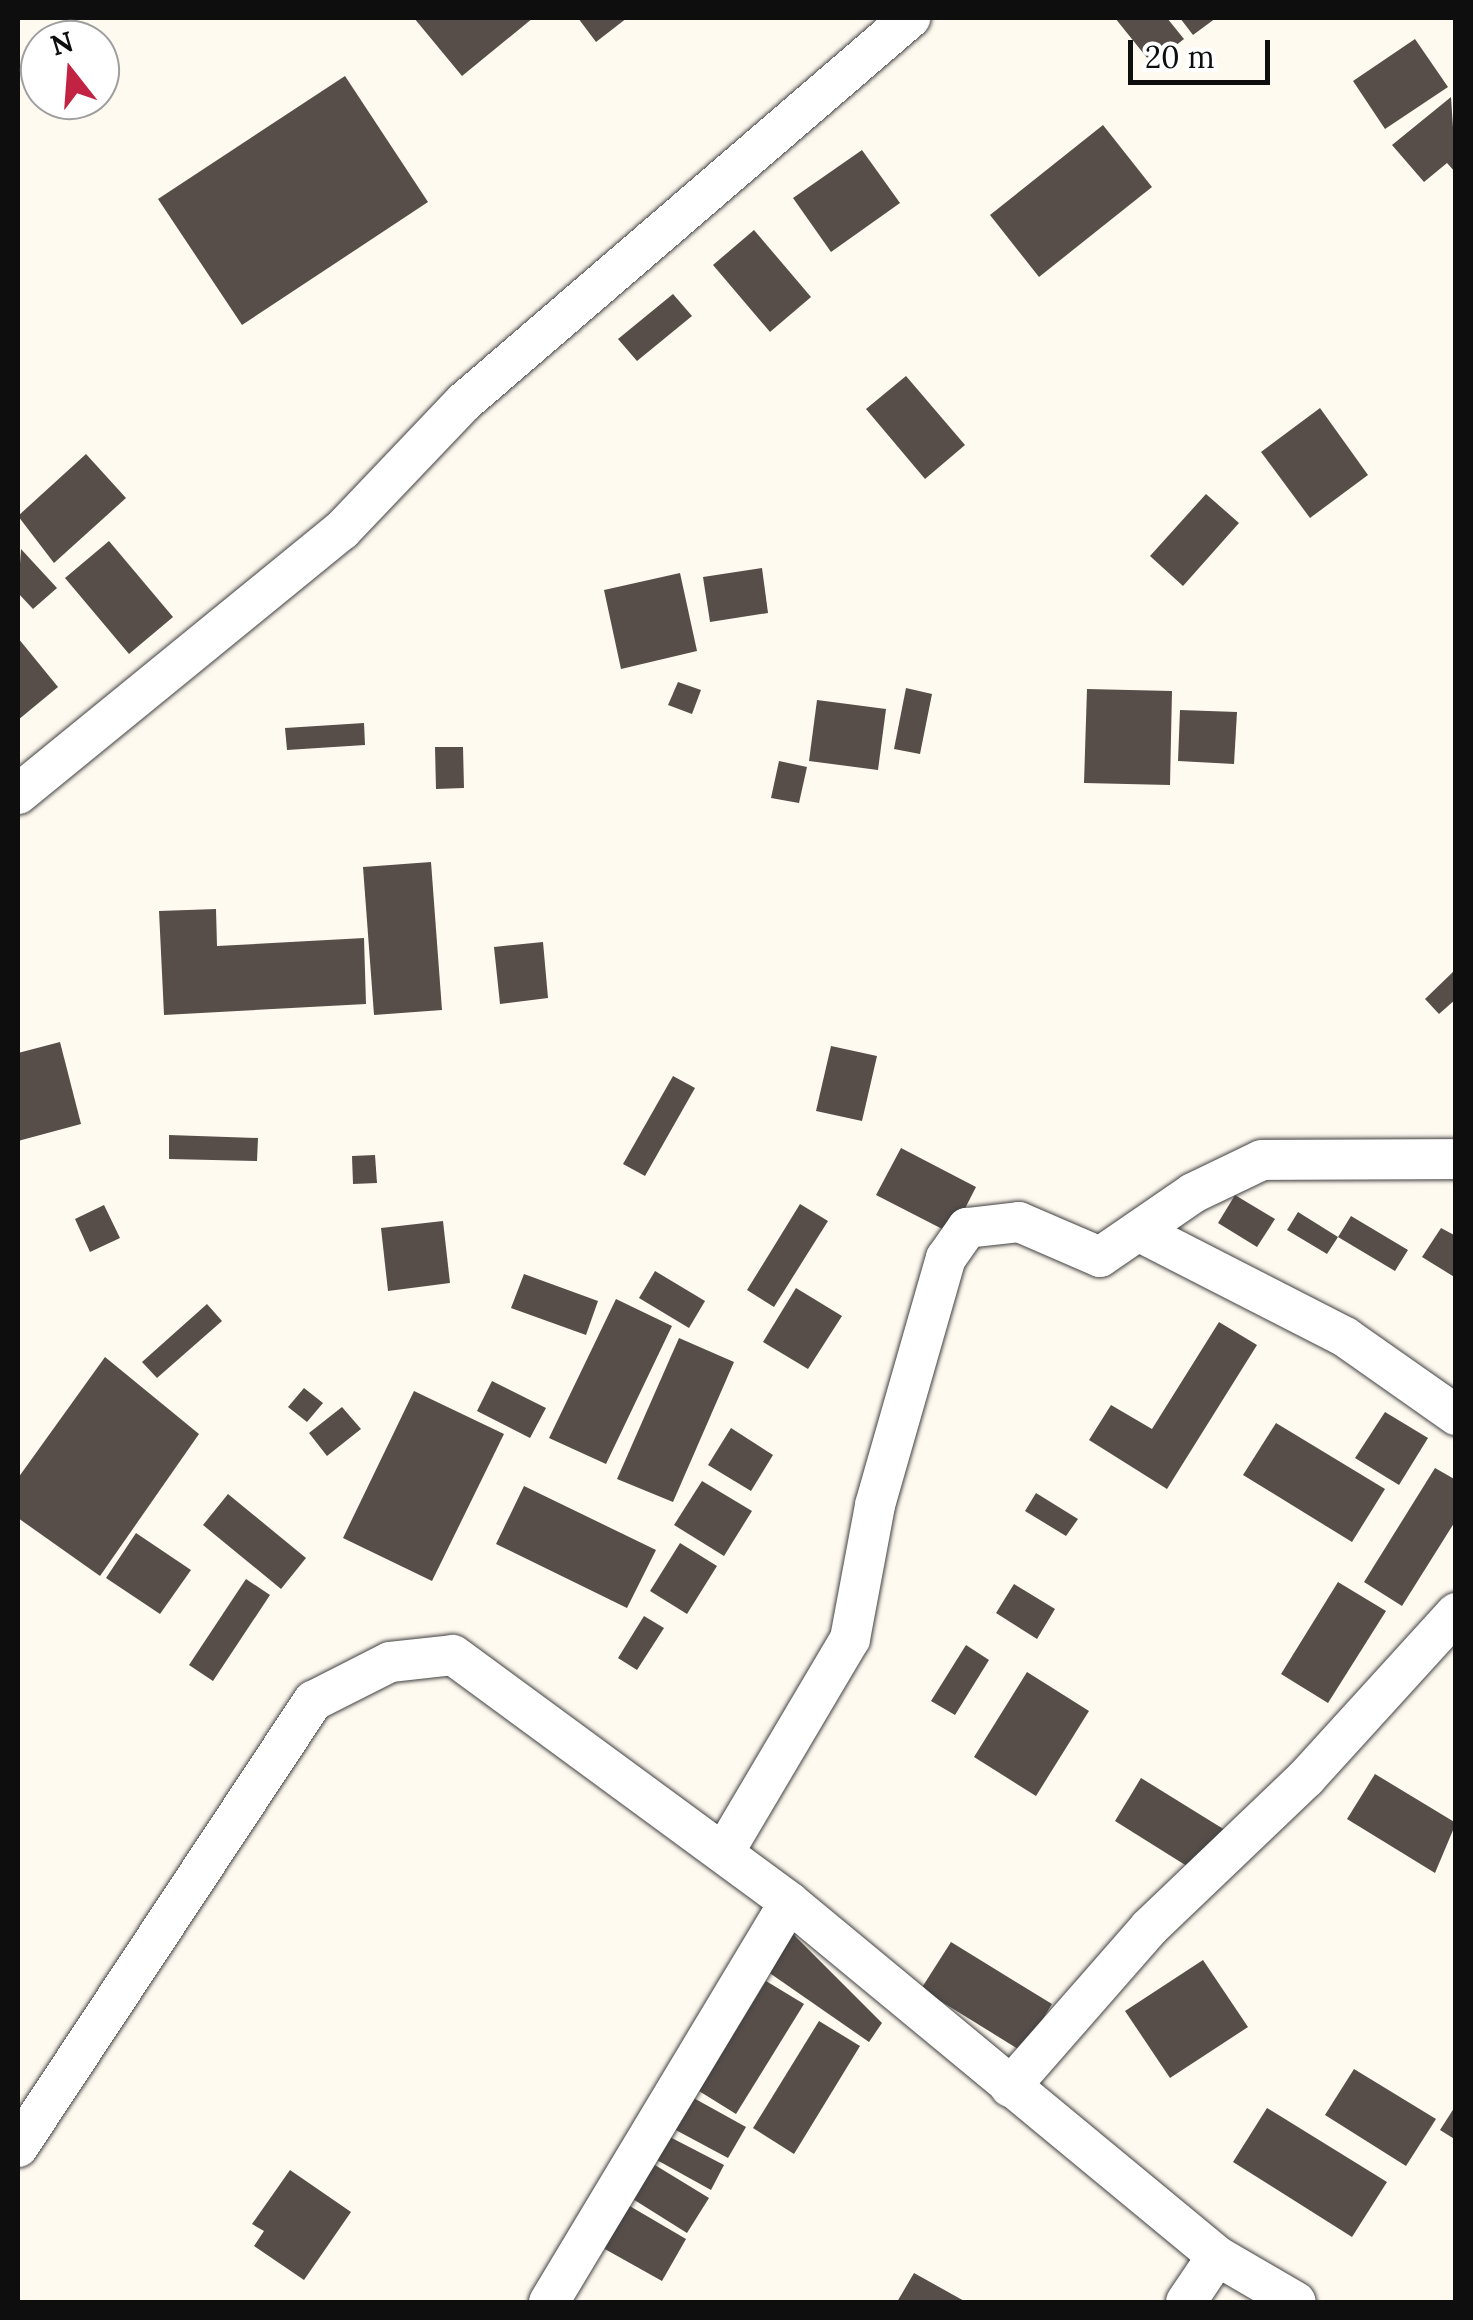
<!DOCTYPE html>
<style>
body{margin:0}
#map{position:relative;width:1473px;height:2320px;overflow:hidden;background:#fffaf0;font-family:Lora,serif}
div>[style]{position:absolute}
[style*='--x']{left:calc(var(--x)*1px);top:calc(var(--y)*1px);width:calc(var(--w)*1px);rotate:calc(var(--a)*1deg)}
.building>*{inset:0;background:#574e4a}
.roads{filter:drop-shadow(0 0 2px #414141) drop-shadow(0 0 2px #414141)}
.minor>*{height:40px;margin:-20px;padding:0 20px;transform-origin:20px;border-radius:20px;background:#fff}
span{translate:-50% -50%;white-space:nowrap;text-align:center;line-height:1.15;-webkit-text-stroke:10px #fff;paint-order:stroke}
.frame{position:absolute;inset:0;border:20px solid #0e0e0e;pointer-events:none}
.north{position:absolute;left:20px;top:20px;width:100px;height:100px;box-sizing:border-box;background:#fff;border:2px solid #9f9f9f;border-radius:50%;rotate:343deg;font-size:28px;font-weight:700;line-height:40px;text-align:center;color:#0e0e0e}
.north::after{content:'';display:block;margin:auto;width:35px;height:45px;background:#c22343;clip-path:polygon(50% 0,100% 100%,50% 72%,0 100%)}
.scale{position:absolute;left:1128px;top:40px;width:142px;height:45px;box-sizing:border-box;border:5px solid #0e0e0e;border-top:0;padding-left:12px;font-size:30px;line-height:35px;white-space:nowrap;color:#0e0e0e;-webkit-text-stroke:8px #fff;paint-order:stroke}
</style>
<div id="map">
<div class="building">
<div style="clip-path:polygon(414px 18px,533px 18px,462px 76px)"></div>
<div style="clip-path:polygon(578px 18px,627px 18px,596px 42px)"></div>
<div style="clip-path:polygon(1115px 18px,1167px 18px,1184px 39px,1152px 64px)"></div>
<div style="clip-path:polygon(1180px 18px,1216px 18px,1193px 35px)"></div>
<div style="clip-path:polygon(1415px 39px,1448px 87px,1385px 129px,1353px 81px)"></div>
<div style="clip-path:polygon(345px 76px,428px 202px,242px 325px,158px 199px)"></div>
<div style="clip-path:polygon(1451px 97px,1456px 173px,1447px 163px,1424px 182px,1392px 145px)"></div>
<div style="clip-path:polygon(1103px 125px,1152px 187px,1039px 277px,990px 215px)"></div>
<div style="clip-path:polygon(862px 150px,900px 203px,831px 252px,793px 198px)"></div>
<div style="clip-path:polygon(754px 230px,811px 297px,770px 332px,713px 265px)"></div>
<div style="clip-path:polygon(673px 294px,692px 316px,637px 361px,618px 339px)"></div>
<div style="clip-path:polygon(906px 376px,965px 445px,925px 479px,866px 409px)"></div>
<div style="clip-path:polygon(1320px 408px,1368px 475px,1310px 518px,1261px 452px)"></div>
<div style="clip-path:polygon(86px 454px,126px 498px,54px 563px,18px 516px)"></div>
<div style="clip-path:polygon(1206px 494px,1239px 523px,1183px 586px,1150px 556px)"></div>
<div style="clip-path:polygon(109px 541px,173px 617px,129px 654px,65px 578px)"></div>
<div style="clip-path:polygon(21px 549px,57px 588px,33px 609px,18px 593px)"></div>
<div style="clip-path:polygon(762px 568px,768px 613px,710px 622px,703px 577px)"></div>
<div style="clip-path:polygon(680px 573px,697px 651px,621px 669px,604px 590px)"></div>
<div style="clip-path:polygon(18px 638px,58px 687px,18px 720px)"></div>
<div style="clip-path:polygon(678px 682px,701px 690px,692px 714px,668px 705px)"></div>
<div style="clip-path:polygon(906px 688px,932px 694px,920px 754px,894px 749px)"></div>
<div style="clip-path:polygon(1087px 689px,1172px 691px,1170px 785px,1084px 783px)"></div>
<div style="clip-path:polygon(817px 700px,886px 709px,878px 770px,809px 761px)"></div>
<div style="clip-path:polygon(1180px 710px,1237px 712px,1234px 764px,1178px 761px)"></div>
<div style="clip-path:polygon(364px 723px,365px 745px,287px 750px,285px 728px)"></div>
<div style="clip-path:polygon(435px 747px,463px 747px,464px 788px,436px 789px)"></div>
<div style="clip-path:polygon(779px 761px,807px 767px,799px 803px,771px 798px)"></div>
<div style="clip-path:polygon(431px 862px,442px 1010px,374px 1015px,363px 867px)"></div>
<div style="clip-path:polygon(216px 909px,217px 946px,364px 938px,366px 1004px,164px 1015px,159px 911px)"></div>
<div style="clip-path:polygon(543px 942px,548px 998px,500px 1004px,494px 947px)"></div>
<div style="clip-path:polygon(1456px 969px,1456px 999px,1439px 1014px,1425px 999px)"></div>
<div style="clip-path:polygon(60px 1042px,81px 1124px,18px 1141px,18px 1053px)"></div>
<div style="clip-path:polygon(831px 1046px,877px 1056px,862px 1121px,816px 1111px)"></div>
<div style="clip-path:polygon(673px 1076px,695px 1088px,645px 1176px,623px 1164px)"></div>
<div style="clip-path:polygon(169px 1135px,258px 1138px,257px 1161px,169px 1159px)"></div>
<div style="clip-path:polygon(901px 1148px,976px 1187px,952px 1234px,876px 1195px)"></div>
<div style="clip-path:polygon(375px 1155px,377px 1183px,353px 1184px,352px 1156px)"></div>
<div style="clip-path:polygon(1235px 1195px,1275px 1219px,1257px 1247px,1218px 1223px)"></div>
<div style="clip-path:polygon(800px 1204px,828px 1221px,774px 1307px,747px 1290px)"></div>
<div style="clip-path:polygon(104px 1205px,120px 1238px,90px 1252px,75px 1219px)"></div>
<div style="clip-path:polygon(1298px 1212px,1338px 1237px,1351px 1216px,1408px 1250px,1395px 1271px,1338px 1237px,1327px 1254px,1287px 1230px)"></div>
<div style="clip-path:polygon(443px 1221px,450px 1283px,388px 1291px,381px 1228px)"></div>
<div style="clip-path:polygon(1441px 1228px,1456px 1236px,1456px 1278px,1422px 1257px)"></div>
<div style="clip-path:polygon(655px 1271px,705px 1301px,689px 1328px,639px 1298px)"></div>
<div style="clip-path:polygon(524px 1274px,598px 1301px,586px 1335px,511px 1308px)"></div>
<div style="clip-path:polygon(796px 1288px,842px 1316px,808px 1369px,763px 1342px)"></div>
<div style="clip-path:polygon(616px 1299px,672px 1326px,606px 1464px,549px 1438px)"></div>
<div style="clip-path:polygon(207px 1304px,222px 1321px,157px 1378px,142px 1362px)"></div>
<div style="clip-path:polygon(1219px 1322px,1257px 1345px,1167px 1489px,1089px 1440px,1111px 1405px,1152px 1429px)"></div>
<div style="clip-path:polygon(679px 1338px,734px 1362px,673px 1502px,617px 1479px)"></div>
<div style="clip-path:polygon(105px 1357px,199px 1434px,100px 1576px,18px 1518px,18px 1478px)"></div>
<div style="clip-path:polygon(492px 1381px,546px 1408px,530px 1438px,477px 1411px)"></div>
<div style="clip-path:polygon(304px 1388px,323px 1403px,307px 1422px,288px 1407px)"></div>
<div style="clip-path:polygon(414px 1391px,504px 1434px,432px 1581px,343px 1538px)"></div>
<div style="clip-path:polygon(342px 1407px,361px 1429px,327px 1456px,309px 1433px)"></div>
<div style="clip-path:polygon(1385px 1412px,1428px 1438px,1399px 1485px,1355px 1458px)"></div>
<div style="clip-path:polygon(1276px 1423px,1385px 1489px,1352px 1542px,1243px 1475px)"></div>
<div style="clip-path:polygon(731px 1428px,773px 1455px,751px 1491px,708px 1465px)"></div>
<div style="clip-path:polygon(1435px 1468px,1456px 1480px,1456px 1520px,1402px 1606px,1364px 1582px)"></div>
<div style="clip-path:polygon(702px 1481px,752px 1511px,724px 1556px,674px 1525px)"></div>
<div style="clip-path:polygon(524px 1486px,656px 1550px,627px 1608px,496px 1544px)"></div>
<div style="clip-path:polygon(1036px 1493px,1078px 1519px,1066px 1536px,1025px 1511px)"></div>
<div style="clip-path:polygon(228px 1494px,306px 1558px,281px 1589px,203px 1525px)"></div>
<div style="clip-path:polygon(136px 1533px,191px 1570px,160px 1614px,106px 1578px)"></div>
<div style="clip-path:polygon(680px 1543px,717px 1566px,687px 1614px,650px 1591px)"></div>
<div style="clip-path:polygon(246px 1579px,270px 1595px,213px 1681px,189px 1665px)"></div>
<div style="clip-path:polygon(1338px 1582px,1386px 1611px,1328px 1703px,1281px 1674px)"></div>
<div style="clip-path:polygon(1014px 1584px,1055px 1609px,1037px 1639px,996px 1613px)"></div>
<div style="clip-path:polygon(644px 1616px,664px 1628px,637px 1670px,618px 1658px)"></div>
<div style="clip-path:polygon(966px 1645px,989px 1660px,955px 1715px,931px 1701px)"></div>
<div style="clip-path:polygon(1027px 1672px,1089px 1711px,1036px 1796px,974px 1757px)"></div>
<div style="clip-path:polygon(1375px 1774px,1456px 1823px,1435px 1873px,1347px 1819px)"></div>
<div style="clip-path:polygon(1141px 1778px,1225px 1830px,1198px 1873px,1115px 1821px)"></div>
<div style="clip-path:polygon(789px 1930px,882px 2023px,869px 2042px,761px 1967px)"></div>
<div style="clip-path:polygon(951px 1942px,1052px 2004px,1023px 2052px,921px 1989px)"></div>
<div style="clip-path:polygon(1203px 1960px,1248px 2027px,1170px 2078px,1125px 2011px)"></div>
<div style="clip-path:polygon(766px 1981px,804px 2004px,736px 2114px,699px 2091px)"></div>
<div style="clip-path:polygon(819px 2021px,860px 2046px,794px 2154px,753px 2128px)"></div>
<div style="clip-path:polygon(1354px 2069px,1436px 2119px,1406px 2166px,1325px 2115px)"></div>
<div style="clip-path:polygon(690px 2096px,746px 2127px,728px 2158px,672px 2128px)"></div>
<div style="clip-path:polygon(1456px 2105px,1456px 2140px,1440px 2130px)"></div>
<div style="clip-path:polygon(1267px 2108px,1387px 2182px,1352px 2237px,1233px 2162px)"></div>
<div style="clip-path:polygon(668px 2136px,724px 2165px,711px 2190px,655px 2159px)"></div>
<div style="clip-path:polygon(650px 2162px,709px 2198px,687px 2233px,628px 2196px)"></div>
<div style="clip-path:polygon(290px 2170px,351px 2212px,304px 2280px,254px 2246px,264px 2231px,252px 2224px)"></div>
<div style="clip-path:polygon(628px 2205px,686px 2239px,662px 2281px,603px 2248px)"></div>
<div style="clip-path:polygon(914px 2273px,966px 2302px,897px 2302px)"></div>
</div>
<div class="roads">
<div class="minor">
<div style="--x:18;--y:794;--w:418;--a:-39.2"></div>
<div style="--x:342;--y:530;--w:177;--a:-46.4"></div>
<div style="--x:464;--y:402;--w:589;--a:-40.73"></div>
<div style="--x:1142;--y:1233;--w:228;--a:27.1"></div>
<div style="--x:1345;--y:1337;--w:136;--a:35.1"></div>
<div style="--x:724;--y:1852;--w:247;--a:-59.4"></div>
<div style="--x:850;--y:1639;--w:136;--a:-79.4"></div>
<div style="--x:875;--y:1505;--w:257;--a:-74"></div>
<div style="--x:946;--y:1258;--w:37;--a:-55"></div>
<div style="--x:967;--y:1228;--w:52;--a:-6.6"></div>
<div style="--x:1019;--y:1222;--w:88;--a:23.4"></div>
<div style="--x:1100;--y:1257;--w:113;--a:-34.5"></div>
<div style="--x:1193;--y:1193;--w:76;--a:-25.6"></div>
<div style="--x:1262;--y:1160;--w:194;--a:-0.3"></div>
<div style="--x:1010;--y:2087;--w:211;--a:-48.8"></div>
<div style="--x:1149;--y:1928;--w:217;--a:-43.7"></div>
<div style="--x:1306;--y:1778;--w:223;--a:-47.7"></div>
<div style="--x:18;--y:2147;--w:535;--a:-56.52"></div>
<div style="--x:313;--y:1701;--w:86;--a:-26.9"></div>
<div style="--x:390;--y:1662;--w:63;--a:-6.3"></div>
<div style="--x:453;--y:1655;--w:417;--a:36.3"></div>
<div style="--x:789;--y:1902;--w:555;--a:39.59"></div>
<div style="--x:1217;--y:2256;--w:91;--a:30.2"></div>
<div style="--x:549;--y:2302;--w:466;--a:-59"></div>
<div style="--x:1186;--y:2302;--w:55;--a:-56"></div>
</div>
</div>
<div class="frame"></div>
<div class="north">N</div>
<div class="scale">20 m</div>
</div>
